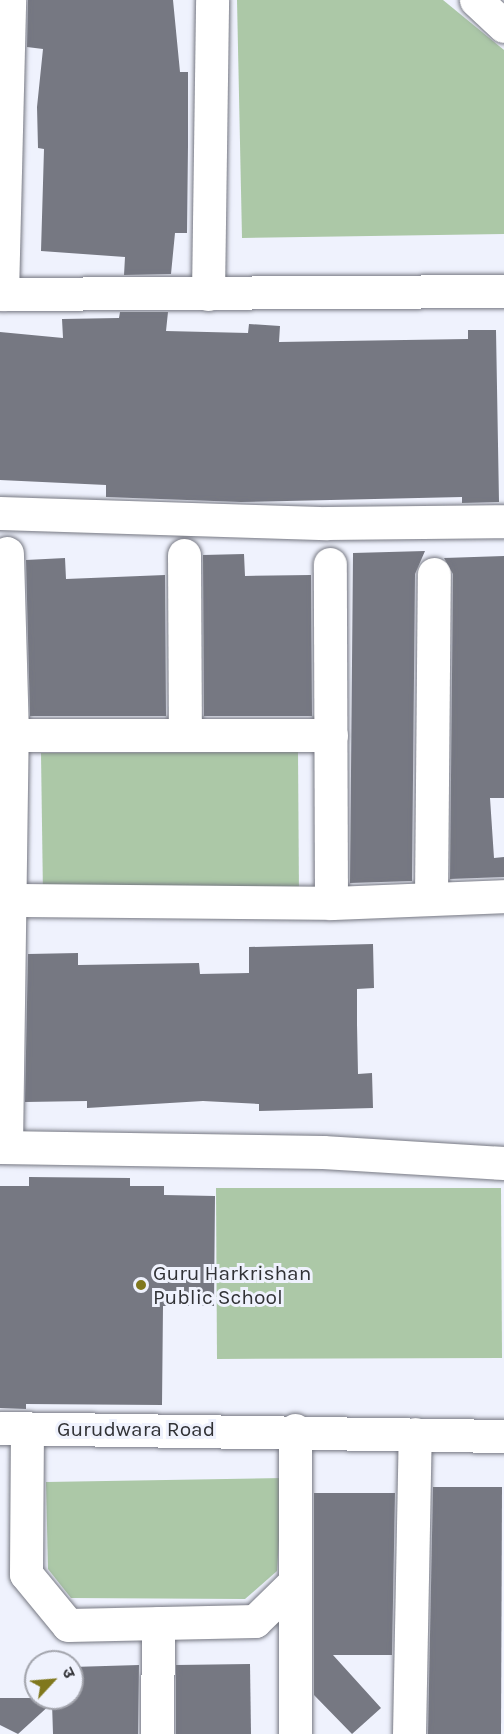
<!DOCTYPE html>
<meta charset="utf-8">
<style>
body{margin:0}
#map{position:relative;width:504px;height:1734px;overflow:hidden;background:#eff2fd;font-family:Karla,"Noto Sans Devanagari",sans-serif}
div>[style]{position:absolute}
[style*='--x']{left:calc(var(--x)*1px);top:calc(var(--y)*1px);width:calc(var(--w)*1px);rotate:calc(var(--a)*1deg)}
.green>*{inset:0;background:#acc8a7}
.building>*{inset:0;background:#767882}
.roads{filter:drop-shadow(0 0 2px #767882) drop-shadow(0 0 2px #767882)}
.street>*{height:33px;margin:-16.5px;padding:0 16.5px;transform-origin:16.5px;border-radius:16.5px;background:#fff}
.dots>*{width:16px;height:16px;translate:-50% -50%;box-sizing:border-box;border:3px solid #eff2fd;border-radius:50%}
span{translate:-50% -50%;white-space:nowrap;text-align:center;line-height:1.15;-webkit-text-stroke:6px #eff2fd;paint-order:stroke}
.poi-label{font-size:21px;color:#313236}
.left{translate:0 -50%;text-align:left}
.street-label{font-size:21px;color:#313236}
.north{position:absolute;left:24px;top:1650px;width:60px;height:60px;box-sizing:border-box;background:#eff2fd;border:2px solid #a3a5ad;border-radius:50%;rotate:64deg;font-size:16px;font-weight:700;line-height:24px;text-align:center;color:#313236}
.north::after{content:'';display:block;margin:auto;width:21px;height:27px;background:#80781d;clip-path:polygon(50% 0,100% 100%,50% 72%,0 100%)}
</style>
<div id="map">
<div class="green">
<div style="clip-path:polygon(237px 0,443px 0,504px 50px,504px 234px,242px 238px)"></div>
<div style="clip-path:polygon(298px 752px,299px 895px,43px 896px,41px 753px)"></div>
<div style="clip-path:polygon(216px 1188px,501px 1188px,502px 1358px,217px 1359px)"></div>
<div style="clip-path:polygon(283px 1478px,277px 1571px,245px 1599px,71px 1598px,48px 1569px,46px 1482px)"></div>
</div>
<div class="building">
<div style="clip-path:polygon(28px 0,173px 0,180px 72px,188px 72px,188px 146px,187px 233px,175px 233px,171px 274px,124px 275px,125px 257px,41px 251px,44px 149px,38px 148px,37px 107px,43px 49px,27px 47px)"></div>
<div style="clip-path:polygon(120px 312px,168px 312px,166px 331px,248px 333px,249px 324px,280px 326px,279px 342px,468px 339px,468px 330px,496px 330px,499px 502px,462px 503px,462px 497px,241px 502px,106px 497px,106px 485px,0 480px,0 332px,63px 338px,62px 319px,119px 318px)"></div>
<div style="clip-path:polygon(425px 551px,415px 574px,412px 881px,350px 883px,353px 553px)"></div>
<div style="clip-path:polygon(244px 554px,245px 576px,311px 575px,312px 716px,204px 716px,203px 555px)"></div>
<div style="clip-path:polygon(504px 556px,504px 798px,490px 798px,494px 858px,504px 857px,504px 877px,450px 879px,453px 574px,444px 558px)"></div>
<div style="clip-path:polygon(65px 558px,66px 579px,165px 575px,166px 716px,30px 716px,26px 560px)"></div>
<div style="clip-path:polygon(373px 944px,374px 988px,357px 989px,357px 1024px,358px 1074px,372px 1073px,373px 1108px,259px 1111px,259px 1104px,203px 1101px,87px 1108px,87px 1101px,25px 1102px,28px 954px,78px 953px,78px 965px,199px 963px,200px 974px,249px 973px,249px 947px)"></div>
<div style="clip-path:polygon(29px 1177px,130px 1178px,130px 1186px,164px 1186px,164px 1195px,215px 1196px,214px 1306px,163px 1306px,162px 1405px,26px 1404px,26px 1409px,0 1408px,0 1186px,29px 1186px)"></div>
<div style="clip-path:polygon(433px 1487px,502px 1487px,501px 1734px,428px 1734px)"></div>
<div style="clip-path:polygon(314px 1493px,395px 1493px,392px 1655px,333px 1655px,381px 1708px,352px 1734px,314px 1695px)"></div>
<div style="clip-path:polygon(250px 1664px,251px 1734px,176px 1734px,176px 1665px)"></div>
<div style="clip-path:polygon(139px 1665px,138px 1734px,53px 1734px,52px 1703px,18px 1734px,0 1725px,0 1698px,72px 1698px,72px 1667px)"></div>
</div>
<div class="roads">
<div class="street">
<div style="--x:476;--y:0;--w:38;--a:43"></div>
<div style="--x:0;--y:294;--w:504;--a:-0.34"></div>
<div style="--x:2;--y:294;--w:294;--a:-88.6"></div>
<div style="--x:208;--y:294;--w:294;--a:-89.2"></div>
<div style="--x:0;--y:513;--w:327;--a:1.8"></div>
<div style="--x:327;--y:523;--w:177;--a:-0.6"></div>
<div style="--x:184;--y:555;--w:180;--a:89.7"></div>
<div style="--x:0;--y:735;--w:331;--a:0"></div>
<div style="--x:431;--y:898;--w:324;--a:-89.5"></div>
<div style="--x:9;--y:900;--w:322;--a:0.5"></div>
<div style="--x:331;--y:903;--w:339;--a:-90.2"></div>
<div style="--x:331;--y:903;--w:173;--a:-2.3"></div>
<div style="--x:6;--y:1146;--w:411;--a:-89.2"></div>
<div style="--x:12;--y:735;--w:182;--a:-91.6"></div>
<div style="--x:0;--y:1147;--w:323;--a:0.9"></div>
<div style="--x:323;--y:1152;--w:181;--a:3.5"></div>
<div style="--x:0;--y:1428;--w:504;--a:0.91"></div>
<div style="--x:27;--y:1428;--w:146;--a:90.4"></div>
<div style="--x:26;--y:1574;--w:66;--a:50.5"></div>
<div style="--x:68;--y:1625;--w:187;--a:-1.2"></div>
<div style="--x:255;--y:1621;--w:56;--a:-44.3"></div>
<div style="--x:295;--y:1430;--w:304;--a:90"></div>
<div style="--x:157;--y:1734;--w:111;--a:-89.5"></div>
<div style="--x:409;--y:1734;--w:300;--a:-88.9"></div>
</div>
</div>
<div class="dots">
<div style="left:141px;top:1285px;background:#80781d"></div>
</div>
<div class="poi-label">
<span class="left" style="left:153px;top:1285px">Guru Harkrishan<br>Public School</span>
</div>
<div class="street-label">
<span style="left:136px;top:1429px">Gurudwara Road</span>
</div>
<div class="north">उ</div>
</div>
